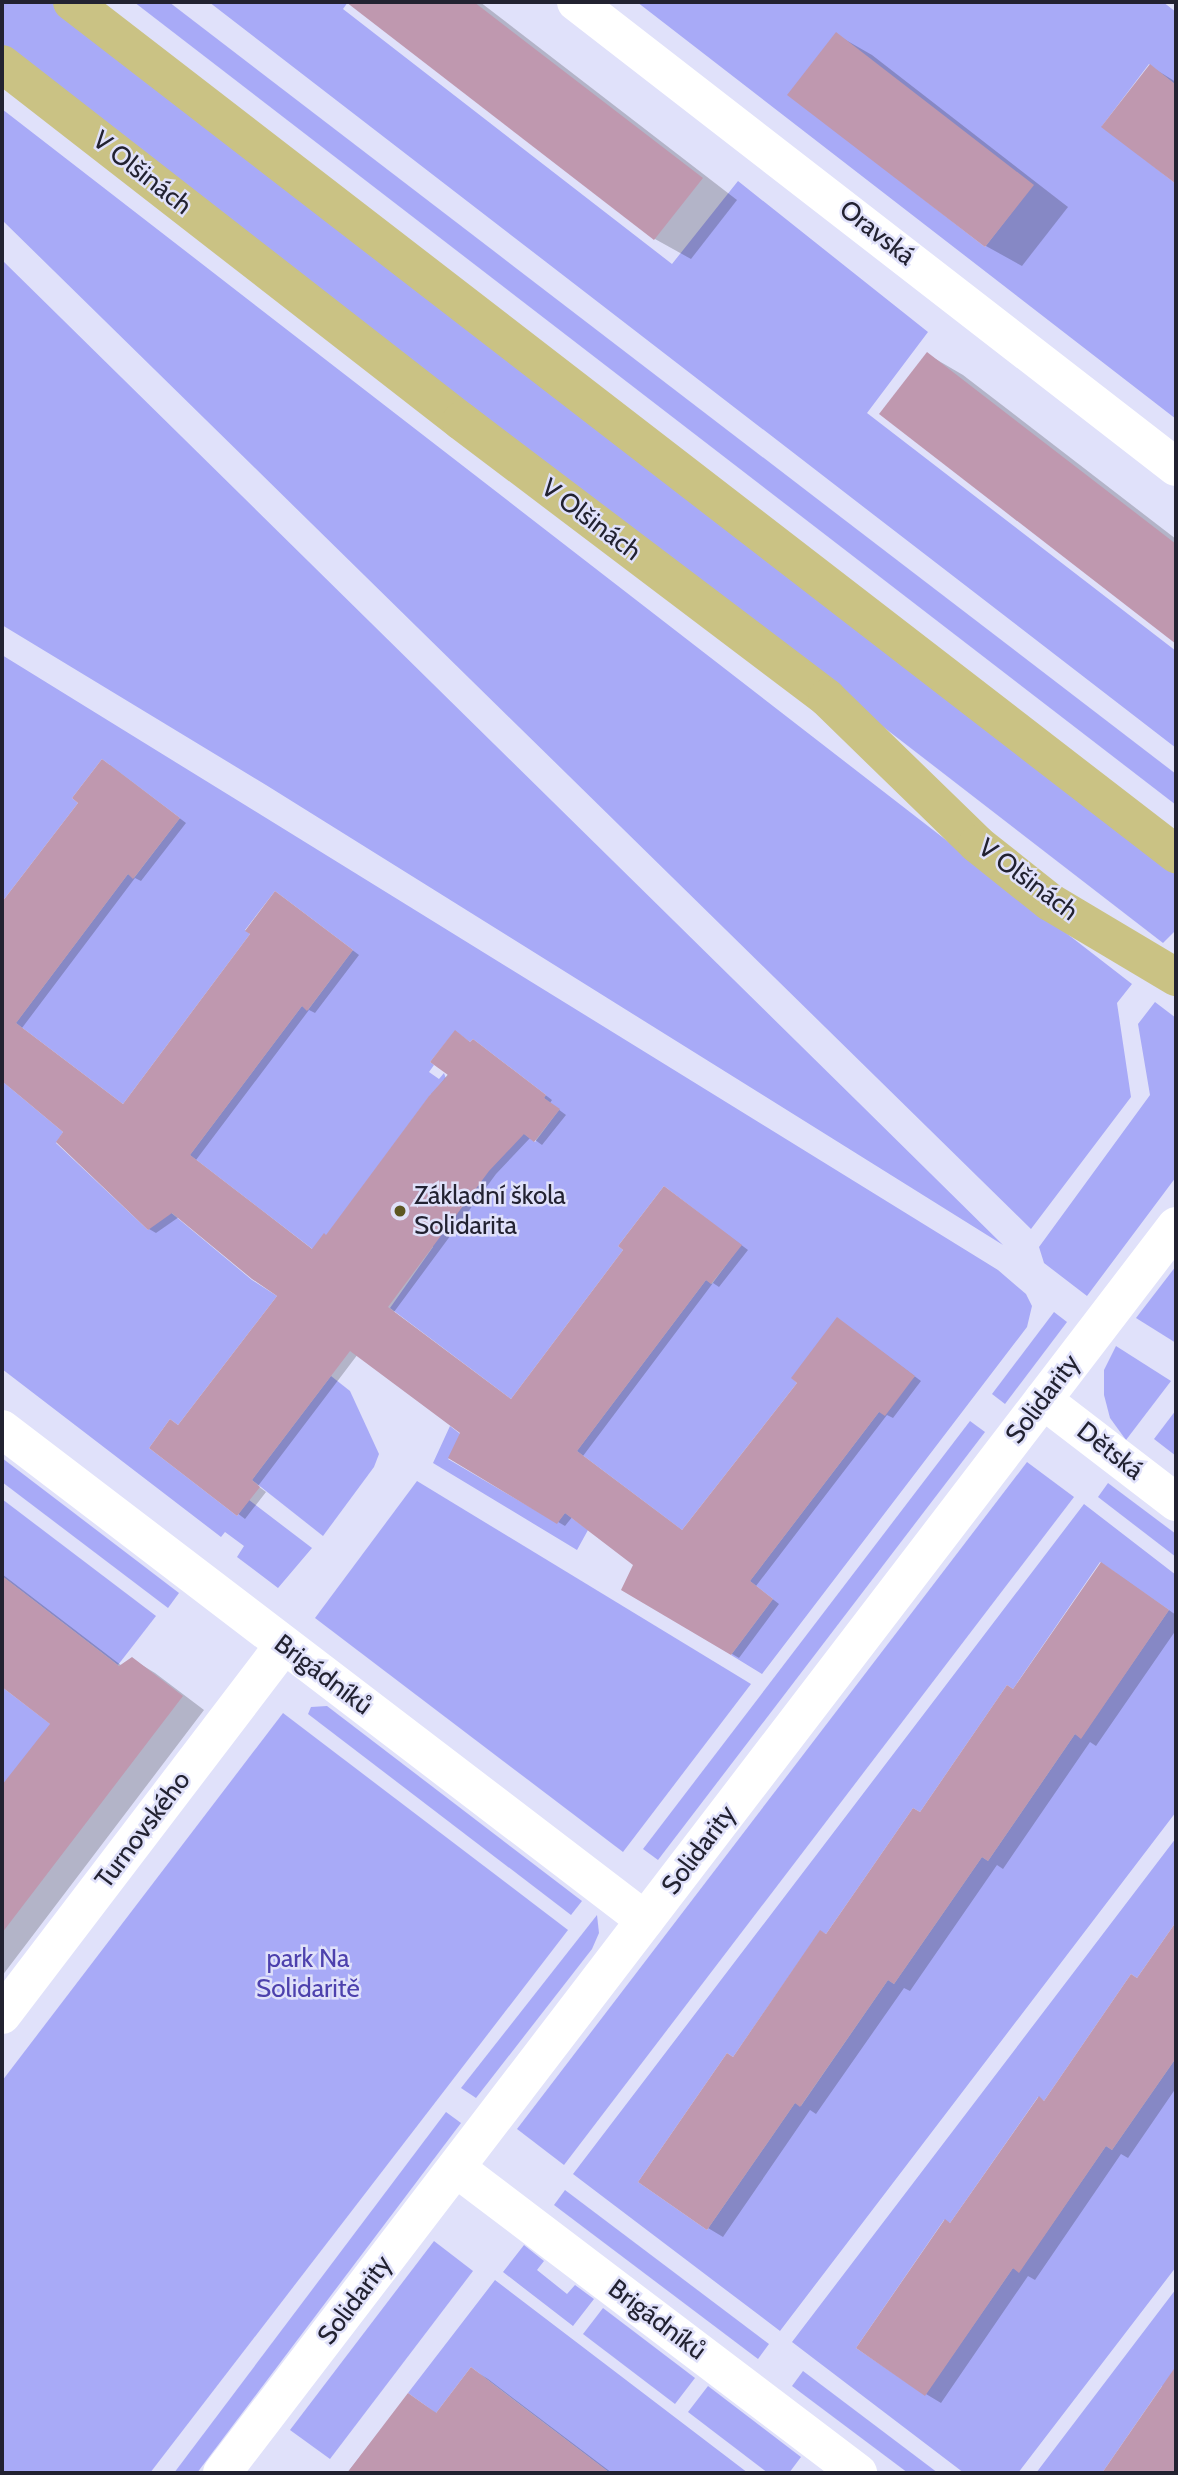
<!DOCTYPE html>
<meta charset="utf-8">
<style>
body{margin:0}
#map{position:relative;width:1178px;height:2475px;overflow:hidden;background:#e0e1fa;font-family:Cabin,sans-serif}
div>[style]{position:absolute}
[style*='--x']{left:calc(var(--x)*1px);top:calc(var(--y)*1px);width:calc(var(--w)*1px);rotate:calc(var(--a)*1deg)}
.green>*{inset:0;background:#a8aaf7}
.shadow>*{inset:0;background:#0003}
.building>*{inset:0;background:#bf98af}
.minor>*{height:38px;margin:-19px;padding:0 19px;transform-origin:19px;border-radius:19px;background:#fff}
.major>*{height:38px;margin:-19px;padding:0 19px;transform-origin:19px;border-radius:19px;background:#cac284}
.dots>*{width:19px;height:19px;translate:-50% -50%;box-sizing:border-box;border:4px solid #e0e1fa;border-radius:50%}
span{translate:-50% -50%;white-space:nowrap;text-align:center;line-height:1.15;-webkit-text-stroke:5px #e0e1fa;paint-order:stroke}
.street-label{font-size:26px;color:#222231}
.poi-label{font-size:26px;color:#222231}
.left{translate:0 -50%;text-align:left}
.park-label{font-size:26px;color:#4d41ad}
.frame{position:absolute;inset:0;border:4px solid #222231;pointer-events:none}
</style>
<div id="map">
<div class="green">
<div style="clip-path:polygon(2px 2px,52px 2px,1176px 869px,1176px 930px,1163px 943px,2px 46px)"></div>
<div style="clip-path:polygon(134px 2px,169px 2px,1176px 774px,1176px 805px)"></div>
<div style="clip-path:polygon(209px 2px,348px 2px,343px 9px,672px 264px,738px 181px,928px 332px,867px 413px,1176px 651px,1176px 748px)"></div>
<div style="clip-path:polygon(evenodd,637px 2px,1163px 2px,1176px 12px,1176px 85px,1149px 64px,1102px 126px,1176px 184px,1176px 419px,637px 2px,841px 135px,1033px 185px,985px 247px,841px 135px)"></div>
<div style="clip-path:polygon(2px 109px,1132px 984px,1117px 1003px,1131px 1097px,1031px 1229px,2px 220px)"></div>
<div style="clip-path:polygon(2px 260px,858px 1102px,1003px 1245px,266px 785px,2px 625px)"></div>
<div style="clip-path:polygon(2px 655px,998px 1270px,1026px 1294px,1032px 1306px,1027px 1327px,762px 1674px,731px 1655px,773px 1599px,750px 1581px,879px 1412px,915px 1376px,792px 1378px,797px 1383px,682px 1530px,577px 1451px,706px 1280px,712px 1284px,741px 1245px,664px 1186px,618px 1246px,623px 1250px,511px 1399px,390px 1308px,433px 1247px,431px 1244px,450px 1219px,453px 1221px,452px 1216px,463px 1201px,467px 1201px,465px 1199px,476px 1184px,479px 1186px,478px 1181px,520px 1131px,535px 1142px,559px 1110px,544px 1098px,546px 1095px,473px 1039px,470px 1042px,455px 1031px,430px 1062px,434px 1065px,429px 1072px,439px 1079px,444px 1073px,446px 1079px,436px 1094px,431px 1094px,315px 1251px,190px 1155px,302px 1006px,308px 1010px,353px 950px,275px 891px,245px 930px,250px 934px,123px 1104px,16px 1023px,128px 874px,134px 878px,180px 818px,102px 759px,72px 798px,78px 803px,2px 902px)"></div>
<div style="clip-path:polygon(1155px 1002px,1176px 1018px,1176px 1177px,1087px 1296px,1044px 1263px,1039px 1247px,1150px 1095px,1138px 1024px)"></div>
<div style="clip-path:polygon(2px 1081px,63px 1132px,56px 1143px,148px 1230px,163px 1206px,252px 1280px,277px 1296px,178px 1425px,170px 1419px,149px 1448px,237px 1516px,249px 1500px,312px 1548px,278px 1588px,237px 1557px,244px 1546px,225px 1532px,221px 1537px,2px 1369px)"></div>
<div style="clip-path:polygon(1176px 1266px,1176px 1343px,1136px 1318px)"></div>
<div style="clip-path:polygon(1054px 1312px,1067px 1322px,1005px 1404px,992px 1394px)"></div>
<div style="clip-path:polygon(1116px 1346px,1171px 1381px,1126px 1440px,1110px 1418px,1104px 1395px,1104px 1370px)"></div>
<div style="clip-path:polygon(331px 1376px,350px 1391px,379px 1454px,374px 1467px,323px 1536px,252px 1480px)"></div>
<div style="clip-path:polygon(1176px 1410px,1176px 1456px,1154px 1439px)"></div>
<div style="clip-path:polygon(970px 1421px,985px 1432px,658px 1860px,643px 1849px)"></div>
<div style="clip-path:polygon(450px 1426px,468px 1440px,448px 1459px,557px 1523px,565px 1513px,588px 1530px,577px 1550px,433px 1463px)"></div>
<div style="clip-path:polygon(2px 1458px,179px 1593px,168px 1608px,2px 1482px)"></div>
<div style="clip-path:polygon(1027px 1462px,1074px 1497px,564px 2165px,517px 2129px)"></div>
<div style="clip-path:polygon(417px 1481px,751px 1684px,623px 1852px,315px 1618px)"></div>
<div style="clip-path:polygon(1108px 1483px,1176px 1534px,1176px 1557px,1098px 1497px)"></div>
<div style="clip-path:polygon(2px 1499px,156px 1616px,118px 1665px,2px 1576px)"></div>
<div style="clip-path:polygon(evenodd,1084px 1504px,1176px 1575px,1176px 1812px,780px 2331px,573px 2174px,1084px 1504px,1100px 1562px,1169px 1610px,1081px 1738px,1075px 1734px,988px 1861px,982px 1857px,894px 1984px,888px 1980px,801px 2106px,795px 2103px,707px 2230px,638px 2182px,727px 2053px,733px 2057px,820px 1931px,826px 1934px,913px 1808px,920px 1812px,1007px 1685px,1013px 1689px,1100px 1562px)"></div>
<div style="clip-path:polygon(2px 1687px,66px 1736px,2px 1785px)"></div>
<div style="clip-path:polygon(327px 1706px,582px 1901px,571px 1915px,308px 1714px,311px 1707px)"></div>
<div style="clip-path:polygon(283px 1713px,568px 1930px,150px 2473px,2px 2473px,2px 2081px)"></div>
<div style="clip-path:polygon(1176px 1838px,1176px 1922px,1137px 1978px,1131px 1974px,1044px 2101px,1038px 2097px,950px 2223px,944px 2220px,856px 2348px,925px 2395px,1013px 2268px,1019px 2272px,1106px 2146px,1112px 2150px,1176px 2058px,1176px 2267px,1018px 2473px,964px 2473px,792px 2342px)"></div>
<div style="clip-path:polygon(597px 1915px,599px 1933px,592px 1949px,476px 2098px,461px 2088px)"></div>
<div style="clip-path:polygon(446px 2112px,461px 2123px,197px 2473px,174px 2473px)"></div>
<div style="clip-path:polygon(565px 2190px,769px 2344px,758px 2359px,554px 2205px)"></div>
<div style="clip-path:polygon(434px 2241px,473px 2271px,330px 2459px,290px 2430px)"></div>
<div style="clip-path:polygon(524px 2245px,544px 2261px,537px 2270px,567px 2294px,575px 2285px,594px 2299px,573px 2326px,503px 2272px)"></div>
<div style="clip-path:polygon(495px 2280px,748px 2473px,610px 2473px,471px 2367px,436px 2413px,408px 2393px)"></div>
<div style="clip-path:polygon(1176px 2289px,1176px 2378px,1168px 2389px,1162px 2386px,1102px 2473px,1036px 2473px)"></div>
<div style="clip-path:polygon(603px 2308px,695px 2378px,675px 2404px,583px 2334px)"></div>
<div style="clip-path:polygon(803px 2371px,938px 2473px,908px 2473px,792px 2386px)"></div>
<div style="clip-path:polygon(708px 2386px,801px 2457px,789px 2473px,768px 2473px,688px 2412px)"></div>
</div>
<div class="shadow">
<div style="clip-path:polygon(369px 2px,480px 2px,737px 200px,691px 259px,655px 239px,361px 11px)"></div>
<div style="clip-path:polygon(837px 35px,872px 55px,1068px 207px,1022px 266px,986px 246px,790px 95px)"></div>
<div style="clip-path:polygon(1150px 66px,1176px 82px,1176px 182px,1104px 126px)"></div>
<div style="clip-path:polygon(927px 354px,963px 375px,1176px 539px,1176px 641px,882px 414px)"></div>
<div style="clip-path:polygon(110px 765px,186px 823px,141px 881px,135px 878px,22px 1028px,124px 1106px,282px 897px,359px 955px,315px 1013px,309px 1010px,196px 1160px,313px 1250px,327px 1237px,471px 1043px,480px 1045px,552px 1100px,550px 1103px,566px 1115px,542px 1145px,531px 1137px,496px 1174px,394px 1312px,512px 1401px,671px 1192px,748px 1250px,719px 1287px,713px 1283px,583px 1456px,683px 1531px,845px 1324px,921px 1381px,893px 1418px,887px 1415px,756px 1586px,779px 1604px,739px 1658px,623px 1589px,635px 1564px,573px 1516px,565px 1526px,450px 1458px,462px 1433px,358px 1354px,258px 1486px,266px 1492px,245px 1519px,151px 1448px,180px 1427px,280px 1296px,179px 1217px,156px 1233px,149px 1229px,66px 1132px,2px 1081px,2px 905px)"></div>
<div style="clip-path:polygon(1116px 1573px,1176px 1615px,1176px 1630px,1096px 1746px,1090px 1742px,1003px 1869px,997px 1865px,910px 1991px,904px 1988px,816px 2114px,810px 2110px,723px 2237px,708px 2228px,734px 2059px,1014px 1691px)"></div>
<div style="clip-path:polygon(2px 1574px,122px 1666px,132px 1659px,155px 1673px,204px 1710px,2px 1976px,2px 1788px,52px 1723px,2px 1685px)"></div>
<div style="clip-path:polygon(1176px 1925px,1176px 2088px,1128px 2158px,1121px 2154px,1035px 2280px,1028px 2276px,941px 2403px,926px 2394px,951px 2225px,1138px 1980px)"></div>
<div style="clip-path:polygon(472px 2369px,488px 2379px,612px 2473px,347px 2473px,409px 2395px,438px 2414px)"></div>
<div style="clip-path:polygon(1176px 2381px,1176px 2473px,1104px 2473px,1163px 2387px,1169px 2391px)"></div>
</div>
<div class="building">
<div style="clip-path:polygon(346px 2px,474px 2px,703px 178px,654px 240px)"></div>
<div style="clip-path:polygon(836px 32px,1034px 185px,985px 247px,787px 95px)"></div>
<div style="clip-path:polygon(1150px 64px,1176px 85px,1176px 184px,1101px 127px)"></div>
<div style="clip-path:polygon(927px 352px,1176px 544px,1176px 644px,879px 414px)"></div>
<div style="clip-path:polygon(102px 759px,180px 818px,133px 879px,128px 874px,16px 1023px,123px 1104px,250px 934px,245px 931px,275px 891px,353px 950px,307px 1011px,302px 1006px,190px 1155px,312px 1249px,324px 1233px,326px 1235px,429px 1096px,448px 1075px,430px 1062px,455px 1030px,470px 1042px,473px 1039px,546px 1095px,544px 1098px,560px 1109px,534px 1142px,524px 1134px,489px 1171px,388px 1307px,511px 1399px,623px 1250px,618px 1246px,664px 1186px,742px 1245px,711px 1284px,706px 1280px,577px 1451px,682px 1530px,797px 1383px,791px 1378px,837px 1317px,915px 1376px,885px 1416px,879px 1412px,750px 1581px,773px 1599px,731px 1655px,621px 1590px,633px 1565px,565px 1513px,557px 1524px,448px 1458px,460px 1433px,350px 1351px,252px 1480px,260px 1487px,237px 1516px,149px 1448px,170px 1419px,178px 1425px,277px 1296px,252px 1279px,172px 1213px,148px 1230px,56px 1142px,63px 1132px,2px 1081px,2px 902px,78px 803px,72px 798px)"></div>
<div style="clip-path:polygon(1101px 1562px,1169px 1610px,1081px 1739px,1075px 1734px,988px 1861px,982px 1857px,894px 1984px,888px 1980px,800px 2107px,795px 2103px,707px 2230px,638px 2182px,727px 2053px,733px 2057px,820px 1930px,826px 1934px,913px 1808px,920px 1812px,1007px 1685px,1013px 1689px)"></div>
<div style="clip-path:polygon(2px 1576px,119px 1666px,132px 1657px,183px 1696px,2px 1933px,2px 1785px,50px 1724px,2px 1687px)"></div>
<div style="clip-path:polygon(1176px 1922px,1176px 2058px,1112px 2150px,1106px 2146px,1019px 2273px,1013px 2268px,925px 2396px,856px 2348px,945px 2219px,950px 2223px,1039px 2096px,1044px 2101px,1131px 1974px,1137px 1978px)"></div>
<div style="clip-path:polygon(1176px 2366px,1176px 2473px,1102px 2473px)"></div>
<div style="clip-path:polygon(471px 2367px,515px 2401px,610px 2473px,347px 2473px,408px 2393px,436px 2413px)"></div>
</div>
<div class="minor">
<div style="--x:576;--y:2;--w:759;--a:37.78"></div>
<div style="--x:1043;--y:1400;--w:168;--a:37.5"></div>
<div style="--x:2;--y:1429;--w:809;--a:37.37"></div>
<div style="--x:2;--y:2015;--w:465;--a:-52.7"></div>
<div style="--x:456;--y:2168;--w:505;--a:37.19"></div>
<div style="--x:222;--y:2473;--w:1570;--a:-52.58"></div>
</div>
<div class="major">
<div style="--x:72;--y:2;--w:1395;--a:37.66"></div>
<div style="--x:2;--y:64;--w:581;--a:37.87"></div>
<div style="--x:461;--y:421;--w:459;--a:37.1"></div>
<div style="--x:827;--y:698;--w:209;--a:44.2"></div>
<div style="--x:977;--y:844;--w:93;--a:38.5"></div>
<div style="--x:1050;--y:902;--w:147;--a:30.8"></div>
</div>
<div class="dots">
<div style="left:400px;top:1211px;background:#5d5723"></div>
</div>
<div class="street-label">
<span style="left:142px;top:173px;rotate:38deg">V Olšinách</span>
<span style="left:877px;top:233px;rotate:38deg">Oravská</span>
<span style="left:591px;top:520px;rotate:37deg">V Olšinách</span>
<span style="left:1028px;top:880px;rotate:37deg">V Olšinách</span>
<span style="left:1043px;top:1399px;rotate:-53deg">Solidarity</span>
<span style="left:1110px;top:1451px;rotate:38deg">Dětská</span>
<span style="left:323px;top:1675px;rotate:37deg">Brigádníků</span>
<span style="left:143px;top:1830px;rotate:-53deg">Turnovského</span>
<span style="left:699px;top:1850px;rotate:-53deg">Solidarity</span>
<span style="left:355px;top:2300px;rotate:-53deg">Solidarity</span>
<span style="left:657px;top:2320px;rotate:37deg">Brigádníků</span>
</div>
<div class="poi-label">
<span class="left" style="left:414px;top:1211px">Základní škola<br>Solidarita</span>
</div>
<div class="park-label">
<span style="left:308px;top:1974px">park Na<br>Solidaritě</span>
</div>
<div class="frame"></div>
</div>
